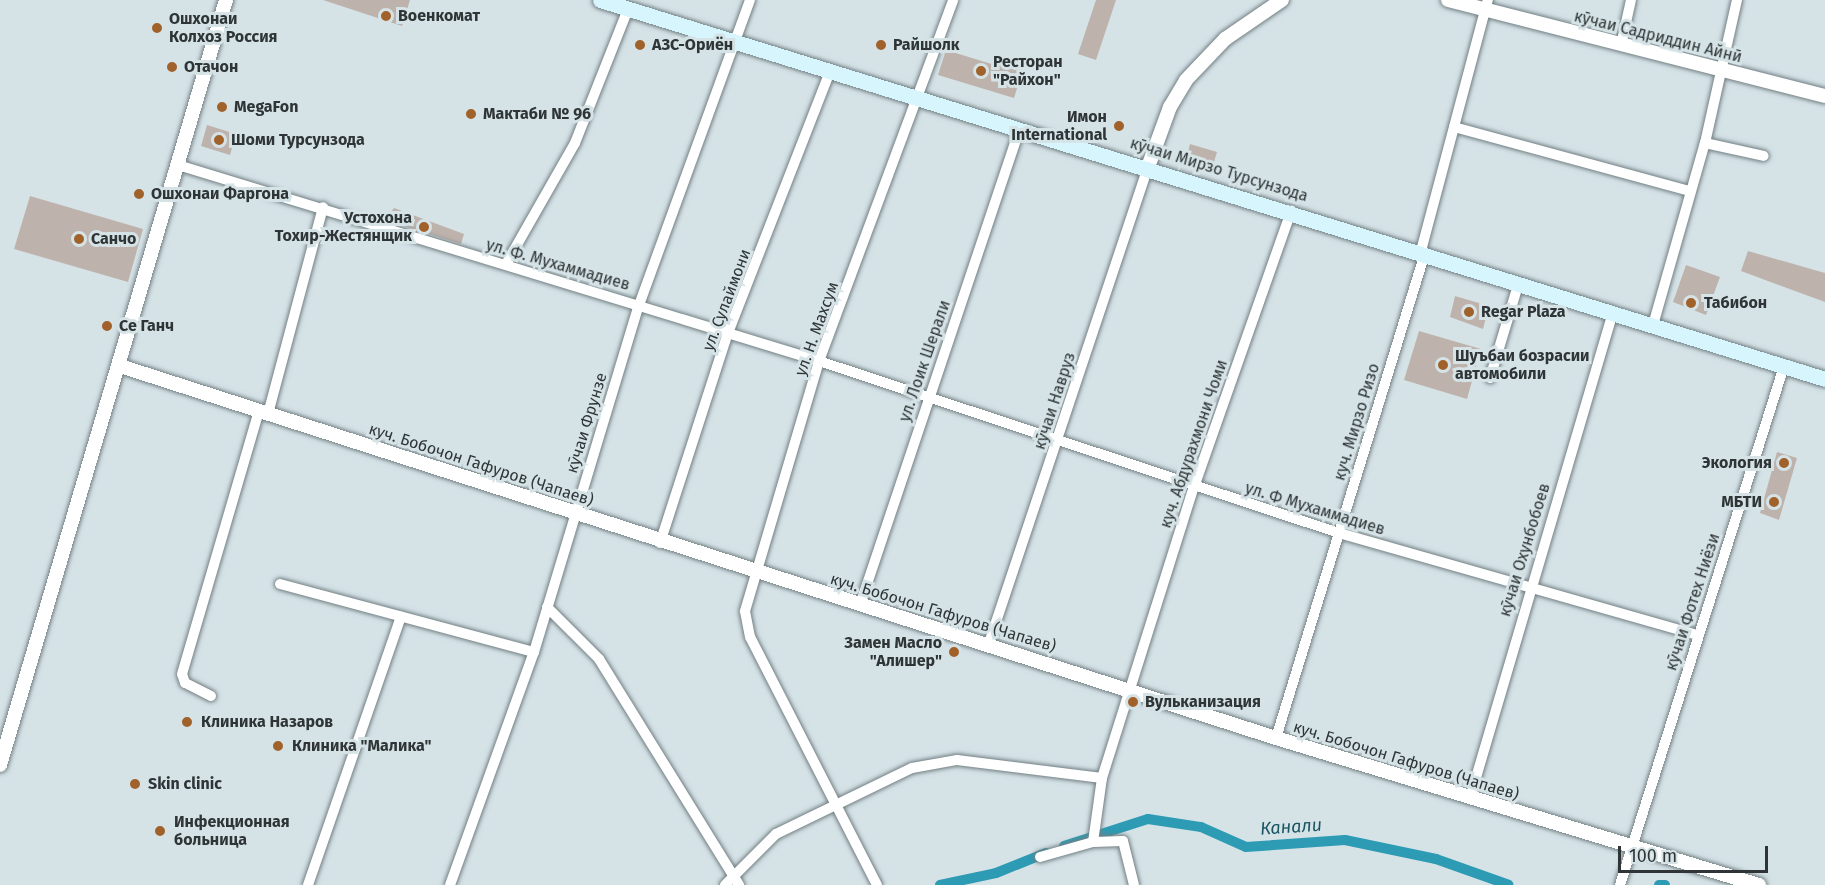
<!DOCTYPE html>
<meta charset="utf-8">
<style>
body{margin:0}
#map{position:relative;width:1825px;height:885px;overflow:hidden;background:#d5e3e7;font-family:"Fira Sans",sans-serif}
div>[style]{position:absolute}
[style*='--x']{left:calc(var(--x)*1px);top:calc(var(--y)*1px);width:calc(var(--w)*1px);rotate:calc(var(--a)*1deg)}
.canal>*{height:10px;margin:-5px;padding:0 5px;transform-origin:5px;border-radius:5px;background:#2d9bb3}
.building>*{inset:0;background:#beb3ac}
.roads{filter:drop-shadow(0 0 2px #727f83) drop-shadow(0 0 2px #727f83)}
.minor>*{height:10px;margin:-5px;padding:0 5px;transform-origin:5px;border-radius:5px;background:#fff}
.tertiary>*{height:14px;margin:-7px;padding:0 7px;transform-origin:7px;border-radius:7px;background:#fff}
.secondary>*{height:15px;margin:-7.5px;padding:0 7.5px;transform-origin:7.5px;border-radius:7.5px;background:#d7f5fd}
.dots>*{width:16px;height:16px;translate:-50% -50%;box-sizing:border-box;border:3px solid #d5e3e7;border-radius:50%}
span{translate:-50% -50%;white-space:nowrap;text-align:center;line-height:1.15;-webkit-text-stroke:6px #d5e3e7;paint-order:stroke}
.poi-label{font-size:16px;color:#2f3536;font-weight:700}
.left{translate:0 -50%;text-align:left}
.right{translate:-100% -50%;text-align:right}
.street-label{font-size:16px;color:#2f3536}
.water-label{font-size:18px;color:#1a5562;font-style:italic}
.scale{position:absolute;left:1618px;top:846px;width:150px;height:27px;box-sizing:border-box;border:3px solid #2f3536;border-top:0;padding-left:8px;font-size:18px;line-height:21px;white-space:nowrap;color:#2f3536;-webkit-text-stroke:4px #d5e3e7;paint-order:stroke}
</style>
<div id="map">
<div class="canal">
<div style="--x:1064;--y:846;--w:88;--a:-17.8"></div>
<div style="--x:1148;--y:819;--w:54;--a:8.6"></div>
<div style="--x:1201;--y:827;--w:49;--a:24"></div>
<div style="--x:1246;--y:847;--w:99;--a:-4"></div>
<div style="--x:1345;--y:840;--w:93;--a:11.8"></div>
<div style="--x:1436;--y:859;--w:77;--a:19.6"></div>
<div style="--x:940;--y:885;--w:57;--a:-12.1"></div>
<div style="--x:996;--y:873;--w:54;--a:-21.8"></div>
<div style="--x:1659;--y:885;--w:6;--a:0"></div>
</div>
<div class="building">
<div style="clip-path:polygon(323px 0,410px 0,402px 26px)"></div>
<div style="clip-path:polygon(1096px 0,1116px 0,1096px 60px,1078px 54px)"></div>
<div style="clip-path:polygon(946px 50px,998px 66px,1001px 55px,1025px 63px,1014px 98px,938px 75px)"></div>
<div style="clip-path:polygon(207px 125px,236px 134px,230px 155px,201px 146px)"></div>
<div style="clip-path:polygon(1190px 144px,1217px 152px,1214px 162px,1187px 155px)"></div>
<div style="clip-path:polygon(30px 196px,143px 229px,128px 282px,14px 249px)"></div>
<div style="clip-path:polygon(394px 208px,464px 234px,461px 244px,385px 220px)"></div>
<div style="clip-path:polygon(1748px 251px,1825px 273px,1825px 302px,1741px 271px)"></div>
<div style="clip-path:polygon(1686px 265px,1720px 277px,1706px 315px,1673px 302px)"></div>
<div style="clip-path:polygon(1455px 296px,1489px 306px,1483px 329px,1450px 317px)"></div>
<div style="clip-path:polygon(1419px 331px,1481px 349px,1467px 399px,1404px 380px)"></div>
<div style="clip-path:polygon(1777px 452px,1797px 458px,1779px 520px,1760px 513px)"></div>
</div>
<div class="roads">
<div class="minor">
<div style="--x:1621;--y:45;--w:46;--a:-77.5"></div>
<div style="--x:1454;--y:127;--w:245;--a:15.2"></div>
<div style="--x:1705;--y:143;--w:60;--a:12.4"></div>
<div style="--x:178;--y:165;--w:670;--a:17"></div>
<div style="--x:819;--y:361;--w:548;--a:18.3"></div>
<div style="--x:1339;--y:533;--w:373;--a:15.9"></div>
<div style="--x:1421;--y:251;--w:260;--a:-75.1"></div>
<div style="--x:506;--y:264;--w:139;--a:-60.3"></div>
<div style="--x:575;--y:143;--w:144;--a:-68.4"></div>
<div style="--x:1653;--y:325;--w:189;--a:-74.1"></div>
<div style="--x:1705;--y:143;--w:147;--a:-77.4"></div>
<div style="--x:1490;--y:378;--w:100;--a:-73.2"></div>
<div style="--x:268;--y:414;--w:214;--a:-75.1"></div>
<div style="--x:660;--y:543;--w:221;--a:-72.1"></div>
<div style="--x:728;--y:333;--w:280;--a:-68.7"></div>
<div style="--x:280;--y:584;--w:263;--a:15"></div>
<div style="--x:860;--y:605;--w:503;--a:-71.46"></div>
<div style="--x:547;--y:607;--w:74;--a:45"></div>
<div style="--x:599;--y:659;--w:266;--a:58.2"></div>
<div style="--x:989;--y:643;--w:502;--a:-71.53"></div>
<div style="--x:211;--y:696;--w:29;--a:-153"></div>
<div style="--x:185;--y:683;--w:9;--a:-108"></div>
<div style="--x:182;--y:674;--w:274;--a:-73.7"></div>
<div style="--x:1276;--y:738;--w:507;--a:-72.92"></div>
<div style="--x:1470;--y:798;--w:507;--a:-73.6"></div>
<div style="--x:1040;--y:857;--w:55;--a:-15.8"></div>
<div style="--x:308;--y:885;--w:284;--a:-70.9"></div>
<div style="--x:450;--y:885;--w:248;--a:-70.2"></div>
<div style="--x:534;--y:652;--w:363;--a:-73.2"></div>
<div style="--x:639;--y:305;--w:325;--a:-70"></div>
<div style="--x:725;--y:885;--w:72;--a:-45"></div>
<div style="--x:776;--y:834;--w:151;--a:-25.9"></div>
<div style="--x:912;--y:768;--w:46;--a:-10.1"></div>
<div style="--x:957;--y:760;--w:146;--a:7.1"></div>
<div style="--x:877;--y:885;--w:279;--a:-117.1"></div>
<div style="--x:750;--y:637;--w:26;--a:-101"></div>
<div style="--x:745;--y:611;--w:261;--a:-73.5"></div>
<div style="--x:819;--y:361;--w:385;--a:-69.6"></div>
<div style="--x:1134;--y:885;--w:45;--a:-104"></div>
<div style="--x:1123;--y:841;--w:30;--a:178"></div>
<div style="--x:1093;--y:842;--w:65;--a:-82"></div>
<div style="--x:1102;--y:778;--w:305;--a:-72.5"></div>
<div style="--x:1194;--y:487;--w:293;--a:-70.6"></div>
<div style="--x:1620;--y:885;--w:544;--a:-72.46"></div>
</div>
<div class="tertiary">
<div style="--x:1448;--y:0;--w:389;--a:14.3"></div>
<div style="--x:1148;--y:167;--w:64;--a:-69.9"></div>
<div style="--x:1170;--y:107;--w:31;--a:-59"></div>
<div style="--x:1186;--y:80;--w:57;--a:-46.4"></div>
<div style="--x:1225;--y:39;--w:69;--a:-34.4"></div>
<div style="--x:120;--y:366;--w:1214;--a:17.84"></div>
<div style="--x:1276;--y:738;--w:505;--a:16.93"></div>
<div style="--x:0;--y:765;--w:798;--a:-73.54"></div>
</div>
<div class="secondary">
<div style="--x:600;--y:0;--w:1282;--a:17.19"></div>
</div>
</div>
<div class="dots">
<div style="left:386px;top:16px;background:#a1612a"></div>
<div style="left:157px;top:28px;background:#a1612a"></div>
<div style="left:640px;top:45px;background:#a1612a"></div>
<div style="left:881px;top:45px;background:#a1612a"></div>
<div style="left:172px;top:67px;background:#a1612a"></div>
<div style="left:981px;top:71px;background:#a1612a"></div>
<div style="left:222px;top:107px;background:#a1612a"></div>
<div style="left:471px;top:114px;background:#a1612a"></div>
<div style="left:1119px;top:126px;background:#a1612a"></div>
<div style="left:219px;top:140px;background:#a1612a"></div>
<div style="left:139px;top:194px;background:#a1612a"></div>
<div style="left:424px;top:227px;background:#a1612a"></div>
<div style="left:79px;top:239px;background:#a1612a"></div>
<div style="left:1691px;top:303px;background:#a1612a"></div>
<div style="left:1469px;top:312px;background:#a1612a"></div>
<div style="left:107px;top:326px;background:#a1612a"></div>
<div style="left:1443px;top:365px;background:#a1612a"></div>
<div style="left:1784px;top:463px;background:#a1612a"></div>
<div style="left:1774px;top:502px;background:#a1612a"></div>
<div style="left:954px;top:652px;background:#a1612a"></div>
<div style="left:1133px;top:702px;background:#a1612a"></div>
<div style="left:187px;top:722px;background:#a1612a"></div>
<div style="left:278px;top:746px;background:#a1612a"></div>
<div style="left:135px;top:784px;background:#a1612a"></div>
<div style="left:160px;top:831px;background:#a1612a"></div>
</div>
<div class="poi-label">
<span class="left" style="left:398px;top:16px">Военкомат</span>
<span class="left" style="left:169px;top:28px">Ошхонаи<br>Колхоз Россия</span>
<span class="left" style="left:652px;top:45px">АЗС-Ориён</span>
<span class="left" style="left:893px;top:45px">Райшолк</span>
<span class="left" style="left:993px;top:71px">Ресторан<br>"Райхон"</span>
<span class="left" style="left:184px;top:67px">Отачон</span>
<span class="left" style="left:234px;top:107px">MegaFon</span>
<span class="left" style="left:483px;top:114px">Мактаби № 96</span>
<span class="right" style="left:1107px;top:126px">Имон<br>International</span>
<span class="left" style="left:231px;top:140px">Шоми Турсунзода</span>
<span class="left" style="left:151px;top:194px">Ошхонаи Фаргона</span>
<span class="right" style="left:412px;top:227px">Устохона<br>Тохир-Жестянщик</span>
<span class="left" style="left:91px;top:239px">Санчо</span>
<span class="left" style="left:1704px;top:303px">Табибон</span>
<span class="left" style="left:1481px;top:312px">Regar Plaza</span>
<span class="left" style="left:119px;top:326px">Се Ганч</span>
<span class="left" style="left:1455px;top:365px">Шуъбаи бозрасии<br>автомобили</span>
<span class="right" style="left:1772px;top:463px">Экология</span>
<span class="right" style="left:1762px;top:502px">МБТИ</span>
<span class="right" style="left:942px;top:652px">Замен Масло<br>"Алишер"</span>
<span class="left" style="left:1145px;top:702px">Вульканизация</span>
<span class="left" style="left:201px;top:722px">Клиника Назаров</span>
<span class="left" style="left:292px;top:746px">Клиника "Малика"</span>
<span class="left" style="left:148px;top:784px">Skin clinic</span>
<span class="left" style="left:174px;top:831px">Инфекционная<br>больница</span>
</div>
<div class="street-label">
<span style="left:1658px;top:37px;rotate:14deg">кӯчаи Садриддин Айнӣ</span>
<span style="left:1219px;top:170px;rotate:17deg">кӯчаи Мирзо Турсунзода</span>
<span style="left:558px;top:265px;rotate:16deg">ул. Ф. Мухаммадиев</span>
<span style="left:727px;top:300px;rotate:-69deg">ул. Сулаймони</span>
<span style="left:817px;top:329px;rotate:-70deg">ул. Н. Махсум</span>
<span style="left:925px;top:361px;rotate:-71deg">ул. Лоик Шерали</span>
<span style="left:1055px;top:401px;rotate:-72deg">кӯчаи Навруз</span>
<span style="left:1357px;top:422px;rotate:-73deg">куч. Мирзо Ризо</span>
<span style="left:587px;top:423px;rotate:-73deg">кӯчаи Фрунзе</span>
<span style="left:1194px;top:444px;rotate:-71deg">куч. Абдурахмони Чоми</span>
<span style="left:481px;top:465px;rotate:18deg">куч. Бобочон Гафуров (Чапаев)</span>
<span style="left:1315px;top:509px;rotate:17deg">ул. Ф Мухаммадиев</span>
<span style="left:1525px;top:550px;rotate:-73deg">кӯчаи Охунбобоев</span>
<span style="left:1693px;top:602px;rotate:-72deg">кӯчаи Фотех Ниёзи</span>
<span style="left:943px;top:613px;rotate:17deg">куч. Бобочон Гафуров (Чапаев)</span>
<span style="left:1406px;top:761px;rotate:17deg">куч. Бобочон Гафуров (Чапаев)</span>
</div>
<div class="water-label">
<span style="left:1291px;top:827px;rotate:-4deg">Канали</span>
</div>
<div class="scale">100 m</div>
</div>
